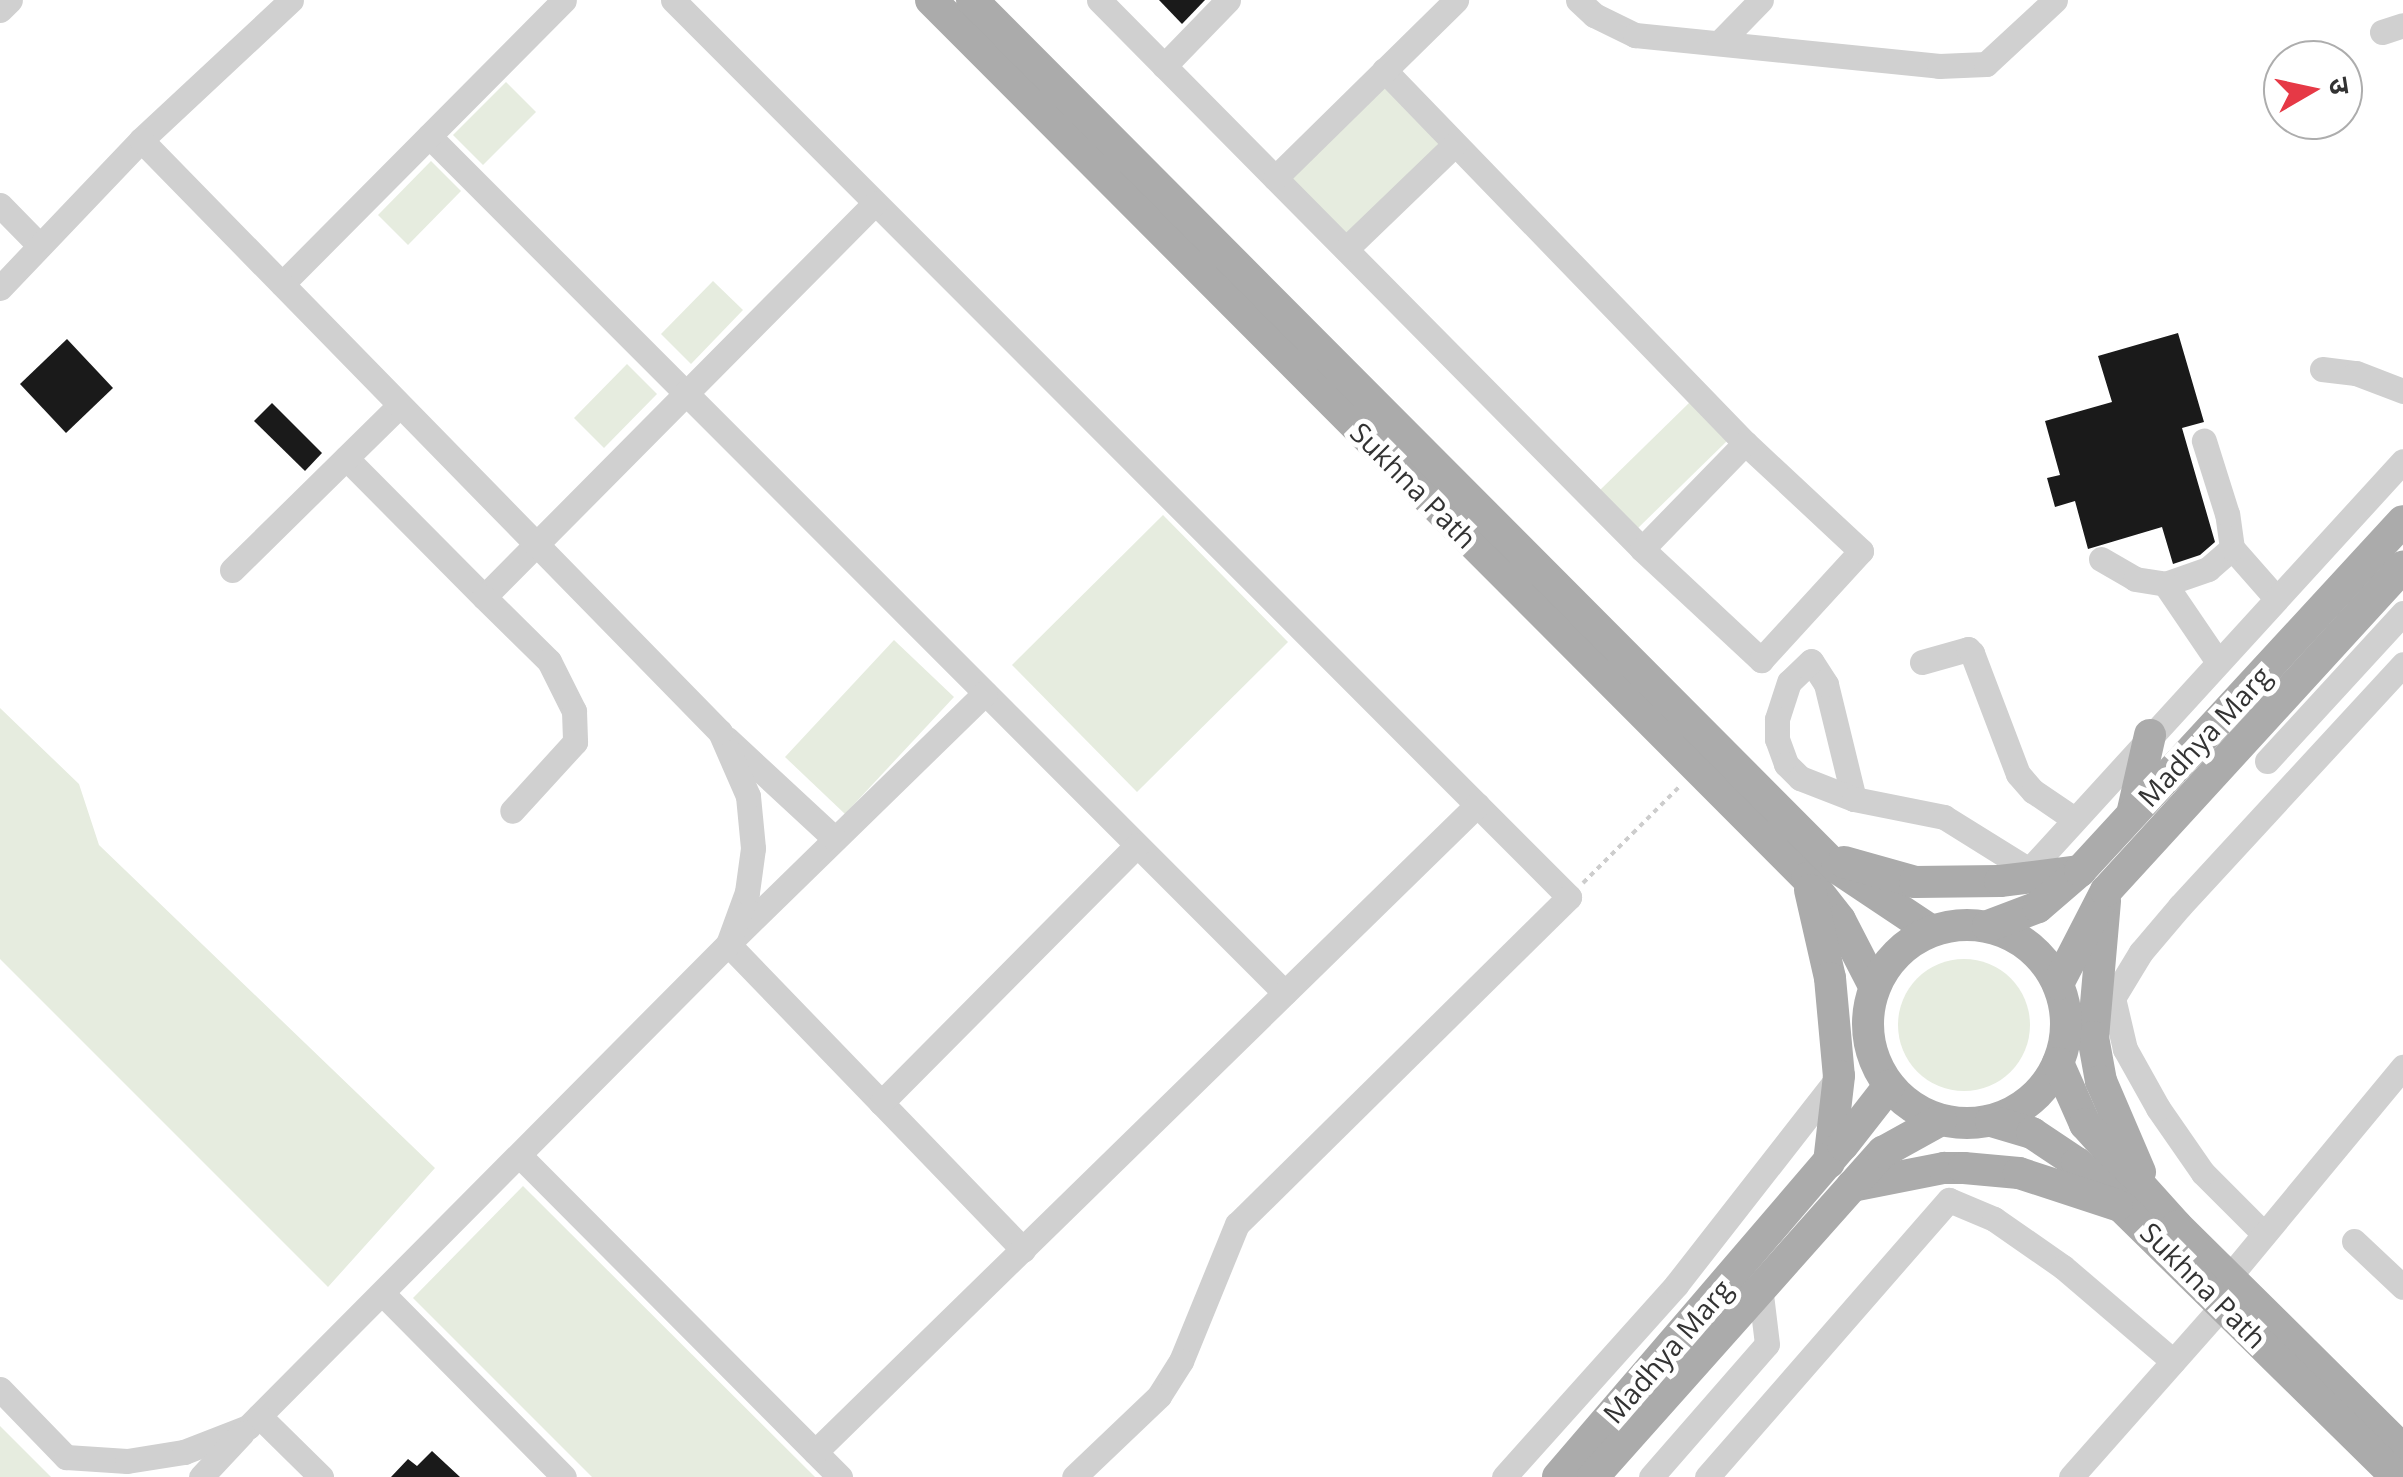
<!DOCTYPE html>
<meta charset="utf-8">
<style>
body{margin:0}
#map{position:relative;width:2403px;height:1477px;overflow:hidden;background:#fff;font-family:"Open Sans","Noto Sans Devanagari",sans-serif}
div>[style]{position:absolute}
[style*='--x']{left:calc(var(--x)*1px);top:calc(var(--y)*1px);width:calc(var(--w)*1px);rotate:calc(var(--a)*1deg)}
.green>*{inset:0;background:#e6ecdf}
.round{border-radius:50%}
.building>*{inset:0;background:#1a1a1a}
.path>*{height:4px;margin-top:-2px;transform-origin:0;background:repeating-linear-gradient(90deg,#cdcdcd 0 5px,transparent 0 10px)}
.minor>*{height:25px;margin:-12.5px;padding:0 12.5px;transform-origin:12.5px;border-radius:12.5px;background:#d0d0d0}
.major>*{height:32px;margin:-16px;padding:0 16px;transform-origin:16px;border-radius:16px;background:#ababab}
.major>.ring{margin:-16px;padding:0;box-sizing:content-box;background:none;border:32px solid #ababab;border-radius:50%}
span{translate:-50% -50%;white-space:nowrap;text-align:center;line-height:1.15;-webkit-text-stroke:10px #fff;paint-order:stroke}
.street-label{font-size:28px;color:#333}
.north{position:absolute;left:2263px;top:40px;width:100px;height:100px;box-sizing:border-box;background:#fff;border:2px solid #adadad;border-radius:50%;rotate:81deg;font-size:28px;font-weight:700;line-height:40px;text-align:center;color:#333}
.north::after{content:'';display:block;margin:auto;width:35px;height:45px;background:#e63946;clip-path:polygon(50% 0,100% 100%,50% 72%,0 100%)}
</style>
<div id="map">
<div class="green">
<div style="clip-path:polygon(506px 82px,536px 112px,483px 165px,453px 135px)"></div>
<div style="clip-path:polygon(1385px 84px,1442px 144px,1344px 239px,1286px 178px)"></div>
<div style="clip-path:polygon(431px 161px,461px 191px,408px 245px,378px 215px)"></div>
<div style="clip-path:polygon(713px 281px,743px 310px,691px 364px,661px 334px)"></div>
<div style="clip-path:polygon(627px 364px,657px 394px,604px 448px,574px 418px)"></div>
<div style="clip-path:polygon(1690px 402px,1727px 441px,1636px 530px,1598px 492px)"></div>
<div style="clip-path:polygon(1163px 515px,1288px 642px,1137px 792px,1012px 665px)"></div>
<div style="clip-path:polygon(894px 640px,954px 697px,845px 814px,785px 757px)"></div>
<div style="clip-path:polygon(0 708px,79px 784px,99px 845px,435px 1168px,328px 1287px,0 959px)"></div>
<div class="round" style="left:1898px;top:959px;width:132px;height:132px"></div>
<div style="clip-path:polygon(523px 1186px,815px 1477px,592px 1477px,413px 1298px)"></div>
<div style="clip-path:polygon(0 1426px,51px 1477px,0 1477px)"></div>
</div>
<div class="building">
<div style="clip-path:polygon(1159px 0,1205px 0,1182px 24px)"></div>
<div style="clip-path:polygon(2178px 333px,2204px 422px,2182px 428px,2215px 542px,2200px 555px,2173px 564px,2162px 527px,2088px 549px,2075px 501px,2055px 507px,2047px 478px,2060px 475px,2045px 421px,2112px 402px,2098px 356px)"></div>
<div style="clip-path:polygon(67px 339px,113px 388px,66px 433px,20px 384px)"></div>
<div style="clip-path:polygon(272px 403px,322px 453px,305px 471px,254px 421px)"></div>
<div style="clip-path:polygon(432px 1451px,460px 1477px,391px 1477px,408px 1459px,417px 1466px)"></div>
</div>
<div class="path">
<div style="--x:1583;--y:883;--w:136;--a:-45"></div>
</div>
<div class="minor">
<div style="--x:673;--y:0;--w:1268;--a:45.03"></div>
<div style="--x:1569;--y:897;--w:466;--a:135.4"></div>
<div style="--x:1237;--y:1224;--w:148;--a:112.2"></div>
<div style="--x:1181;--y:1361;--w:41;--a:122.2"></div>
<div style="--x:1159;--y:1396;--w:117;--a:136.4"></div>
<div style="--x:1099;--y:0;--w:772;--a:45.31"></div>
<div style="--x:1642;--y:549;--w:163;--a:43"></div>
<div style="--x:1761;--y:660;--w:148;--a:-47.5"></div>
<div style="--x:1861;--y:551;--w:158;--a:-137"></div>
<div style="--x:1745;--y:443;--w:519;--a:-134.06"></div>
<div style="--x:1578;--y:0;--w:22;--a:43"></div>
<div style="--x:1594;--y:15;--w:46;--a:26"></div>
<div style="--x:1635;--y:35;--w:306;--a:5.8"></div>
<div style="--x:1939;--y:66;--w:47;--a:-2.4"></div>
<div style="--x:1986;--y:64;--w:94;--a:-42.8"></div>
<div style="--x:0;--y:10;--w:14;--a:-45"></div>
<div style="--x:2382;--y:32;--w:22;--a:-18"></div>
<div style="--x:1719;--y:43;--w:60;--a:-45.7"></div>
<div style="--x:1164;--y:66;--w:92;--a:-45.9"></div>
<div style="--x:429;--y:136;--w:1211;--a:45.03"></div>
<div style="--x:1275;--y:178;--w:254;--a:-44.5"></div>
<div style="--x:0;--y:205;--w:56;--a:45.7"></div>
<div style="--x:1346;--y:249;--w:151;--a:-43.9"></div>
<div style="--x:282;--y:284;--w:400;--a:-45.2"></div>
<div style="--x:0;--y:288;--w:204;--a:-46.4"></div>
<div style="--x:141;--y:140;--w:205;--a:-43"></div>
<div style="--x:2322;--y:369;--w:34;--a:7"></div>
<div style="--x:2356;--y:373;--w:50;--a:21"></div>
<div style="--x:346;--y:458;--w:196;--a:45.2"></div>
<div style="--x:484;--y:597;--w:555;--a:-45.22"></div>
<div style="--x:2232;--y:548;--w:67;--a:48.7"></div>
<div style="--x:1642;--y:549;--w:148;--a:-45.8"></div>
<div style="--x:2101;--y:559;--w:39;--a:30"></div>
<div style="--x:2135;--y:579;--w:30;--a:9"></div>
<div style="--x:2165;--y:584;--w:46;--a:-19.2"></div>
<div style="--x:2208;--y:569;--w:32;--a:-41"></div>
<div style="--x:2232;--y:548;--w:34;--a:-98"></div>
<div style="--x:2227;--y:514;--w:77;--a:-107.5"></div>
<div style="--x:232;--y:570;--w:235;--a:-44.5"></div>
<div style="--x:2165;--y:584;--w:94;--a:55.8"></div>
<div style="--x:484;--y:597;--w:91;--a:44.6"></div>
<div style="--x:549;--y:661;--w:56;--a:63.4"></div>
<div style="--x:574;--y:711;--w:31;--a:88"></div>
<div style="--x:575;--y:742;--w:93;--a:132.4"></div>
<div style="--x:1922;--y:662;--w:48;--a:-15.8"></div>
<div style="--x:1968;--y:649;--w:6;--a:45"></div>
<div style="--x:1972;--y:653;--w:129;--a:69.2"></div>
<div style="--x:2018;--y:774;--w:23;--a:49"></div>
<div style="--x:2033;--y:791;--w:50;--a:34.3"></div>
<div style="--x:985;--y:693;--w:359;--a:135.7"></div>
<div style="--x:728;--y:944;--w:425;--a:46"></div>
<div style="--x:727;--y:739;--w:147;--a:42.8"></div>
<div style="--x:2267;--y:761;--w:201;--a:-47.4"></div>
<div style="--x:1854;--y:799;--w:118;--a:-103.7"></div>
<div style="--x:1826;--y:684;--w:27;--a:-123"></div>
<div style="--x:1811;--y:661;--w:30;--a:136"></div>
<div style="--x:1789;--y:682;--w:39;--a:108"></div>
<div style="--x:1777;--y:719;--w:20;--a:90"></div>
<div style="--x:1777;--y:739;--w:27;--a:70"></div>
<div style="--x:1786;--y:764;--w:20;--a:45"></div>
<div style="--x:1800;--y:778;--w:58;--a:21.3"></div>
<div style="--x:1854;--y:799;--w:92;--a:11.3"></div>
<div style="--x:1944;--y:817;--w:100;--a:31.9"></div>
<div style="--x:2021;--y:879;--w:566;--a:-47.58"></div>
<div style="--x:881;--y:1103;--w:363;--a:-45.2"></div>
<div style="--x:521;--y:1157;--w:452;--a:45.1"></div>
<div style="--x:2264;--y:1234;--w:86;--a:-135"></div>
<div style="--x:2203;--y:1173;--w:79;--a:-124.7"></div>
<div style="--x:2158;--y:1108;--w:68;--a:-119.2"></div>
<div style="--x:2125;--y:1049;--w:52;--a:-103.2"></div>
<div style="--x:2113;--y:998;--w:54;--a:-58.7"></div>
<div style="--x:2141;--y:952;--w:60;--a:-49.7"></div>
<div style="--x:2180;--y:906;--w:329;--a:-47.3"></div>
<div style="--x:2354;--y:1241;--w:67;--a:43.2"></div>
<div style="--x:2229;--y:1277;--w:273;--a:-50.4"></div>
<div style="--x:383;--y:1294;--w:257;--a:45.3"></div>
<div style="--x:0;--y:1389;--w:95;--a:45.9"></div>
<div style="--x:66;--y:1457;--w:61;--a:3.8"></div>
<div style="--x:127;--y:1461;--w:58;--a:-9"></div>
<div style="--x:184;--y:1452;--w:69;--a:-21.3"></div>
<div style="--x:248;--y:1427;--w:681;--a:-45.18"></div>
<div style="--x:728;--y:944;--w:55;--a:-69.9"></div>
<div style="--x:747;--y:892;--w:44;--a:-82.2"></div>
<div style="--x:753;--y:848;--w:52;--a:-95.5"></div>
<div style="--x:748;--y:796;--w:70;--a:-113.6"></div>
<div style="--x:720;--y:732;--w:828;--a:-134.36"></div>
<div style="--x:259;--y:1416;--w:87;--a:44.5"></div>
<div style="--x:815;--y:1452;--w:926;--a:-44.34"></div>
<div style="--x:201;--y:1477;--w:60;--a:-47"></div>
<div style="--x:1504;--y:1477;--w:258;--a:-48.1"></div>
<div style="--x:1676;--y:1285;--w:265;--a:-52"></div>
<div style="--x:1651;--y:1477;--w:176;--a:-48.9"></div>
<div style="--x:1767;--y:1344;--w:58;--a:-96.9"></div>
<div style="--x:1707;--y:1477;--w:368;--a:-48.9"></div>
<div style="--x:1949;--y:1200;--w:49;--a:22.9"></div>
<div style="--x:1994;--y:1219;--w:84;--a:34.8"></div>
<div style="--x:2063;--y:1267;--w:145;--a:40.5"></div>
<div style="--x:2071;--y:1477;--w:231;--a:-48.5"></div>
</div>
<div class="major">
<div style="--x:931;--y:0;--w:1240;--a:45.07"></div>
<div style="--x:1807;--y:878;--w:53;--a:51.8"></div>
<div style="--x:1840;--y:920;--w:74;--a:62.7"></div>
<div style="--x:972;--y:0;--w:1225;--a:45.1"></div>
<div style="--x:1837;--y:868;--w:112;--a:33.7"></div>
<div style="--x:2133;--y:810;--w:77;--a:-77.2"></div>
<div style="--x:1844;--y:862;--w:74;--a:15.7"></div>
<div style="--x:1915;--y:882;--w:85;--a:-0.7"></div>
<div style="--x:2000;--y:881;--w:81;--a:-7.1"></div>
<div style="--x:1810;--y:890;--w:90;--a:77.2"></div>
<div style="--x:1830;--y:978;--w:98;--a:84.8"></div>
<div style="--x:1839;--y:1076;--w:87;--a:96.6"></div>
<div style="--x:2105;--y:901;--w:137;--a:95"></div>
<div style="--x:2093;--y:1037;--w:45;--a:79.7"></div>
<div style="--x:2101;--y:1081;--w:99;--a:66.8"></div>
<div class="ring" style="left:1868px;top:925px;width:166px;height:166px"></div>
<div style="--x:1988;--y:926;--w:53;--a:-20.8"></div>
<div style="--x:2038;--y:907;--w:55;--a:-40.6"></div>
<div style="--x:2080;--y:871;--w:476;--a:-47.3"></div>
<div style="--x:2058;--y:984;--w:105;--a:-62.7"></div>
<div style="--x:2106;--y:891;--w:440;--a:-47.5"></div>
<div style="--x:2058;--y:1063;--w:67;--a:66.1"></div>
<div style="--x:2085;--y:1124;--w:137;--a:48"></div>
<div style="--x:2177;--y:1226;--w:318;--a:44.7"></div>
<div style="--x:1991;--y:1121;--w:43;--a:16.3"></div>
<div style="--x:2032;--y:1133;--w:54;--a:33.7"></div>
<div style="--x:2077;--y:1163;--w:448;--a:44.5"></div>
<div style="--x:1852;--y:1186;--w:94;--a:-11.1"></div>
<div style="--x:1944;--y:1168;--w:20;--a:0"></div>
<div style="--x:1964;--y:1168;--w:55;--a:5.2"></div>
<div style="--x:2019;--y:1173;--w:103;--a:18.1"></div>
<div style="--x:1558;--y:1477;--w:438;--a:-49.4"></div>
<div style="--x:1843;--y:1145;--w:75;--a:-52.1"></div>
<div style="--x:1593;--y:1477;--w:436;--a:-48.3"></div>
<div style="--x:1883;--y:1152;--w:66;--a:-28.9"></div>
</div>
<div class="street-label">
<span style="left:1414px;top:485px;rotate:45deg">Sukhna Path</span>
<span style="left:2204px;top:736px;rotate:-47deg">Madhya Marg</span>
<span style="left:2204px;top:1285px;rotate:45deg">Sukhna Path</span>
<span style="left:1667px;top:1351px;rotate:-49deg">Madhya Marg</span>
</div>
<div class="north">उ</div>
</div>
